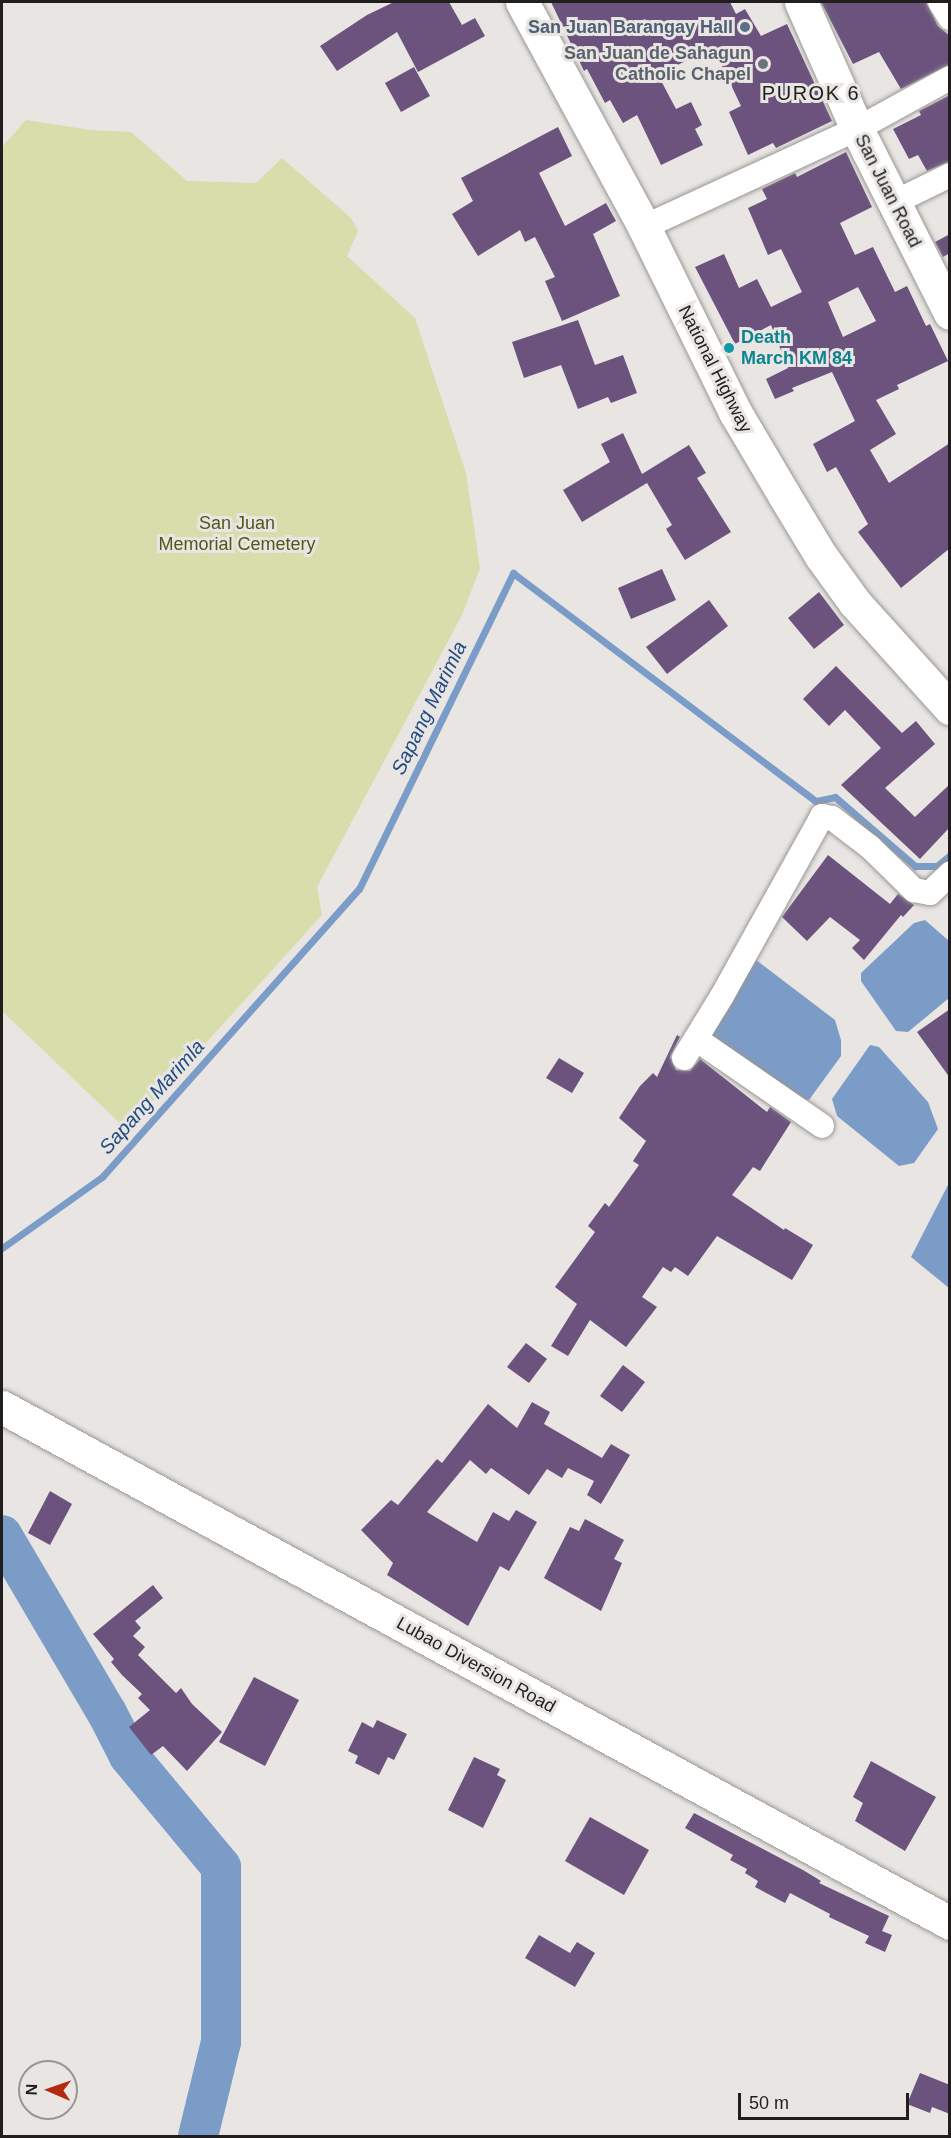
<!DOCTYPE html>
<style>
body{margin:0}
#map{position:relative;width:951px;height:2138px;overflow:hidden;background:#e8e5e2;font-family:Arial,sans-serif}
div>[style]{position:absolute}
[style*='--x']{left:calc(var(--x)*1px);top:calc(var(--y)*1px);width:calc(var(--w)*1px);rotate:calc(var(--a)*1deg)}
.green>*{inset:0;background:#d7deac}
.water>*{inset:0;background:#7c9cc8}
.stream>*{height:7px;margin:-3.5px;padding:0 3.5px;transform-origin:3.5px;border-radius:3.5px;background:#7c9cc8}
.river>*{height:40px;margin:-20px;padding:0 20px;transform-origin:20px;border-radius:20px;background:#7c9cc8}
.building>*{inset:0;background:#6b537e}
.roads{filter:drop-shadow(0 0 2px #999794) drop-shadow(0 0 2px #999794)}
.street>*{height:24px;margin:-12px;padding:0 12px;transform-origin:12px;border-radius:12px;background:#fff}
.secondary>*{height:33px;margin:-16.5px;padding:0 16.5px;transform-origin:16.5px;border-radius:16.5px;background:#fff}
.dots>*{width:16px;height:16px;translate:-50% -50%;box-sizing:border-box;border:3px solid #e8e5e2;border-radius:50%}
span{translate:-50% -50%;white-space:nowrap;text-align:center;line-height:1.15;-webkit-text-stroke:6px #e8e5e2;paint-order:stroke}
.service-label{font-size:18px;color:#4e5e75;font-weight:700}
.right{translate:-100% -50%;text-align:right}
.worship-label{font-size:18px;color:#5b616d;font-weight:700}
.street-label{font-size:18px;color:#201f1e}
.culture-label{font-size:18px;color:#0d838f;font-weight:700}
.left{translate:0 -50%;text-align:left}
.park-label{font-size:18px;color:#525719}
.neighbourhood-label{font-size:20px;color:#201f1e;letter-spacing:1.5px}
.water-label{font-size:20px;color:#214b83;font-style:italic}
.frame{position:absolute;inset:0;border:3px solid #201f1e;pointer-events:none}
.north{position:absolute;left:18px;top:2060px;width:60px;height:60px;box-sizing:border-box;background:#e8e5e2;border:2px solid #989694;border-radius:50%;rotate:272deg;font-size:16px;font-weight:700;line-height:24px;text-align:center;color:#201f1e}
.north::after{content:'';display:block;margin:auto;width:21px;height:27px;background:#b52912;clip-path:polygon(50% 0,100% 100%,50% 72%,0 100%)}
.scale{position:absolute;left:738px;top:2093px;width:171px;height:27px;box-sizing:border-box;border:3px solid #201f1e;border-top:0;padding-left:8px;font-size:18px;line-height:21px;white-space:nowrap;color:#201f1e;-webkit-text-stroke:4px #e8e5e2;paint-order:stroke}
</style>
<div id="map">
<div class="green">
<div style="clip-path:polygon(26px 120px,91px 130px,131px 132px,187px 181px,256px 183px,282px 158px,351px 218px,358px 231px,347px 256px,415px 318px,466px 473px,480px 568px,462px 615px,317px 887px,322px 915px,127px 1130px,2px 1011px,2px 147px)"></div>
</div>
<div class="water">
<div style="clip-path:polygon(925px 920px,949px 941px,949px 998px,908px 1032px,896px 1031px,861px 981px,861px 973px,914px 923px)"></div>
<div style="clip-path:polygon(756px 960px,835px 1020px,841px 1040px,841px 1056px,809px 1100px,799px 1099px,713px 1041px,712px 1033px)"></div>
<div style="clip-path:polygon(870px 1045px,879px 1047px,928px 1102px,938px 1129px,914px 1163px,899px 1166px,837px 1116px,832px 1099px)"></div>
<div style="clip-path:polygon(949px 1183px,949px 1288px,911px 1257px)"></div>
</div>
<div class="stream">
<div style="--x:2;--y:1248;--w:123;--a:-35.4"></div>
<div style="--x:102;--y:1177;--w:386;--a:-48.3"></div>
<div style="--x:359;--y:889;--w:352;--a:-64"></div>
<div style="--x:513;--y:573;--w:379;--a:37"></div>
<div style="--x:816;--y:801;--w:19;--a:-12"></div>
<div style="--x:835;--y:797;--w:106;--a:40.8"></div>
<div style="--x:915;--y:866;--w:22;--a:0"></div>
<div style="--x:937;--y:866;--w:17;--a:-40"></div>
</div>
<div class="river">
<div style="--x:2;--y:1535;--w:207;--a:59.5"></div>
<div style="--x:107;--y:1713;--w:48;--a:62.9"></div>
<div style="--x:129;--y:1756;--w:144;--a:50.3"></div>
<div style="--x:221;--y:1867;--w:175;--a:90"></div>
<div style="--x:221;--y:2042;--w:97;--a:103.7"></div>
</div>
<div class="building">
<div style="clip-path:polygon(394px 2px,449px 2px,462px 25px,475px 18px,485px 36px,418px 72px,397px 32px,337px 71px,320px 46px,367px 15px)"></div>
<div style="clip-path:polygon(551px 2px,730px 2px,736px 14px,745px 9px,761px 36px,787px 24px,832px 121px,776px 148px,773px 143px,748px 155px,729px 112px,741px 106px,713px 47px,658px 75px,676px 109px,691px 102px,702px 125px,695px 129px,703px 145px,661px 165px,637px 115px,623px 123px,610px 100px,605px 103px,587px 69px,584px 71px)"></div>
<div style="clip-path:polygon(821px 2px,926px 2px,938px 26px,950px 36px,950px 64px,901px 89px,879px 52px,853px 64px)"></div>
<div style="clip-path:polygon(414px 67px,430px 96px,401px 112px,385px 83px)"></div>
<div style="clip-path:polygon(950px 95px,950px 161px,927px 171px,918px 155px,909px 159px,893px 129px,921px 115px,919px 111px)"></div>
<div style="clip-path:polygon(558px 127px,572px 156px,539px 173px,565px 226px,606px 203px,616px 221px,593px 234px,620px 296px,562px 321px,545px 281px,555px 277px,535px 237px,525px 242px,520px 230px,478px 256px,452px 214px,473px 201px,461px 178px)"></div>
<div style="clip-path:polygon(evenodd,846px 152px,872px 207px,840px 223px,855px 255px,873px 247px,895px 292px,907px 286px,926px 326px,930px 324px,948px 361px,897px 385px,899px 389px,876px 400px,896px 434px,870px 450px,889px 483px,950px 443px,950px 548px,901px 588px,858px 532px,868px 524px,836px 467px,827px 472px,813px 444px,855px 421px,832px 372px,792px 388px,794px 391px,775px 399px,766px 379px,788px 368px,771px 325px,735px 344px,695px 267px,724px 254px,739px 288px,757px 279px,771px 307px,802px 292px,781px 249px,768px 255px,748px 208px,767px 199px,762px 189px,795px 173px,797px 177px,846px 152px,858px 287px,876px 321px,843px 337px,828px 302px,858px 287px)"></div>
<div style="clip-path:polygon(950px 234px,950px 253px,943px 257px,935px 242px)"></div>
<div style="clip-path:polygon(578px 320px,595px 365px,623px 355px,637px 393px,611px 403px,608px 397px,578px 409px,561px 365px,524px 378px,512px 342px)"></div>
<div style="clip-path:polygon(623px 433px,642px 474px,689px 445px,706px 473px,697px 478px,731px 532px,685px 560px,666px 529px,672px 525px,647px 483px,582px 522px,563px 490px,610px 462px,601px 444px)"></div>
<div style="clip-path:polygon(662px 569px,676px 600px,631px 619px,618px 588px)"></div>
<div style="clip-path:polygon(819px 592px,844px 625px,814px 649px,788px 618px)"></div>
<div style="clip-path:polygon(709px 600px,728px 626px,667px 674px,646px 647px)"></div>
<div style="clip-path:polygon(836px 666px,902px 733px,916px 721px,935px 744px,885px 788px,915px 817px,950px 784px,950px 827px,920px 859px,841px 785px,881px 748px,845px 710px,829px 726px,803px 699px)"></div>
<div style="clip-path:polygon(828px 855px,890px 904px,898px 894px,914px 905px,903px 917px,901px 915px,864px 960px,852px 948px,860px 940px,830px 917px,807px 941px,782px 917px)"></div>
<div style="clip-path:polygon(950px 1009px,950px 1078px,917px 1032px)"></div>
<div style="clip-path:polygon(677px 1035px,680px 1037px,670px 1057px,676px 1070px,690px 1071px,700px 1059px,767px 1112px,770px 1107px,791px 1122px,760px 1171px,753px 1167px,732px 1195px,784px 1230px,785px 1228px,813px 1245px,792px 1280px,717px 1236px,688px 1276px,675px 1267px,671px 1272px,663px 1267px,642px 1297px,657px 1307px,626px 1347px,590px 1320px,568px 1356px,551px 1346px,577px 1304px,555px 1287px,595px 1232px,588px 1226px,605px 1203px,609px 1207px,639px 1165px,633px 1161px,646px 1141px,619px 1118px,640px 1086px,653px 1073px,657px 1077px)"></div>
<div style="clip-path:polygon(559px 1058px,584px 1073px,572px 1093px,546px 1078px)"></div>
<div style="clip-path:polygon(526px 1343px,547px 1359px,529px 1383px,507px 1367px)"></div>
<div style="clip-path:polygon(623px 1365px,645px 1382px,622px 1412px,600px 1396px)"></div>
<div style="clip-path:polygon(532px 1402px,550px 1412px,544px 1424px,602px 1458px,611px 1444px,630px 1455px,601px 1504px,587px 1495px,594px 1481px,568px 1468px,562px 1478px,547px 1469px,529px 1495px,491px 1468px,486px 1474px,470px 1460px,427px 1512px,477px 1542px,493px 1512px,509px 1521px,516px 1510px,537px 1522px,509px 1571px,500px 1566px,468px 1626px,387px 1575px,393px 1563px,361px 1530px,391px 1500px,398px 1505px,437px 1459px,442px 1463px,488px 1404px,517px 1428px)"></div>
<div style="clip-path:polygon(50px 1491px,72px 1504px,50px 1545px,28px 1533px)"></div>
<div style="clip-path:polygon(585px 1519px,624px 1540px,614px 1559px,622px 1563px,601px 1611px,544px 1578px,570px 1527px,579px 1531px)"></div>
<div style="clip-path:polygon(153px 1585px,163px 1598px,135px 1621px,141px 1628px,133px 1636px,145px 1647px,138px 1655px,176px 1693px,181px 1688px,192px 1704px,222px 1732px,187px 1771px,163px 1746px,151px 1755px,129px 1727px,150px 1710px,138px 1698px,142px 1694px,122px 1675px,111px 1662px,114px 1659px,93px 1634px)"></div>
<div style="clip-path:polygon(254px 1677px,299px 1700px,265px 1766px,219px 1742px)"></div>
<div style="clip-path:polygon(377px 1720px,407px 1734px,394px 1760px,388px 1757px,379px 1775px,355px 1763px,358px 1756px,348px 1751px,362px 1722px,373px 1728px)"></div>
<div style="clip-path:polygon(474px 1757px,500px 1769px,497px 1775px,506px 1780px,483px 1828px,448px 1810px)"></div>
<div style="clip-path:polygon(871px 1761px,936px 1797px,905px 1851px,855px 1821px,863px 1803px,853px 1797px)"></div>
<div style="clip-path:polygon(694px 1813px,803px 1870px,821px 1881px,819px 1883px,889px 1916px,882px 1931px,892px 1935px,885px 1952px,865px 1943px,869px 1936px,829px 1917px,830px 1914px,790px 1893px,785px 1903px,755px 1887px,758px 1881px,745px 1873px,747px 1869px,730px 1860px,733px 1855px,685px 1828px)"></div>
<div style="clip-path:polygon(590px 1817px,649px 1850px,624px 1895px,565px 1861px)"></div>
<div style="clip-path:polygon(539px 1935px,570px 1953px,577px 1942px,595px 1953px,575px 1987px,525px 1958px)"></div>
<div style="clip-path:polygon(920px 2073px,950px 2085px,950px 2114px,932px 2107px,930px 2113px,907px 2104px)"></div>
</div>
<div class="roads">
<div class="street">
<div style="--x:940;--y:2;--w:19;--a:58"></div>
<div style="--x:895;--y:202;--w:61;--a:-26.1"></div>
<div style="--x:644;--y:227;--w:234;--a:-24.7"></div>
<div style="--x:857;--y:129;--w:106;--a:-28.7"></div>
<div style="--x:696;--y:1039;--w:153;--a:34.6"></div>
<div style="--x:684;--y:1058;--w:73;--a:-58.5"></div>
<div style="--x:722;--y:996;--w:206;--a:-60.9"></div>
<div style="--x:822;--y:816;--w:10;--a:11"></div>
<div style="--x:832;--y:818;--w:48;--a:37.3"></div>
<div style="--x:870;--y:847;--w:62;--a:44.3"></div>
<div style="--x:914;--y:890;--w:16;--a:11"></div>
<div style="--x:930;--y:893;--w:28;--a:-44"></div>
</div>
<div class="secondary">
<div style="--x:522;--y:2;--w:256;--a:61.5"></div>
<div style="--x:644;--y:227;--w:206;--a:63.8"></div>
<div style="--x:735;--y:412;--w:96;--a:59.4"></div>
<div style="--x:784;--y:495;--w:71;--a:58.8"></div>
<div style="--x:821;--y:556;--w:58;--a:54.1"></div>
<div style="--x:855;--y:603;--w:142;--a:47.9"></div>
<div style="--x:801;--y:2;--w:139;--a:66.2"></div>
<div style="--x:857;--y:129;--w:206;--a:63.2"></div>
<div style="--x:2;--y:1407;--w:1079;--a:28.56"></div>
</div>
</div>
<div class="dots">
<div style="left:745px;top:27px;background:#5c6f8a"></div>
<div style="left:763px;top:64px;background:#6b7280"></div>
<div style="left:729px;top:348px;background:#0f9aa8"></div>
</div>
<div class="service-label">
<span class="right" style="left:733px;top:27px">San Juan Barangay Hall</span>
</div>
<div class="worship-label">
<span class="right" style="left:751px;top:64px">San Juan de Sahagun<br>Catholic Chapel</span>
</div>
<div class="street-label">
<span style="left:888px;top:191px;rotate:63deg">San Juan Road</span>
<span style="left:715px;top:369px;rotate:63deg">National Highway</span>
<span style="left:476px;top:1665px;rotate:29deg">Lubao Diversion Road</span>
</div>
<div class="culture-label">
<span class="left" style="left:741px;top:348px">Death<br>March KM 84</span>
</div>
<div class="park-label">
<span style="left:237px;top:534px">San Juan<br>Memorial Cemetery</span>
</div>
<div class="neighbourhood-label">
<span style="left:811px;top:93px">PUROK 6</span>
</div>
<div class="water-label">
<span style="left:429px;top:708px;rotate:-64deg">Sapang Marimla</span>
<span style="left:152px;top:1097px;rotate:-48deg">Sapang Marimla</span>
</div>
<div class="frame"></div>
<div class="north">N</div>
<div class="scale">50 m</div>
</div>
